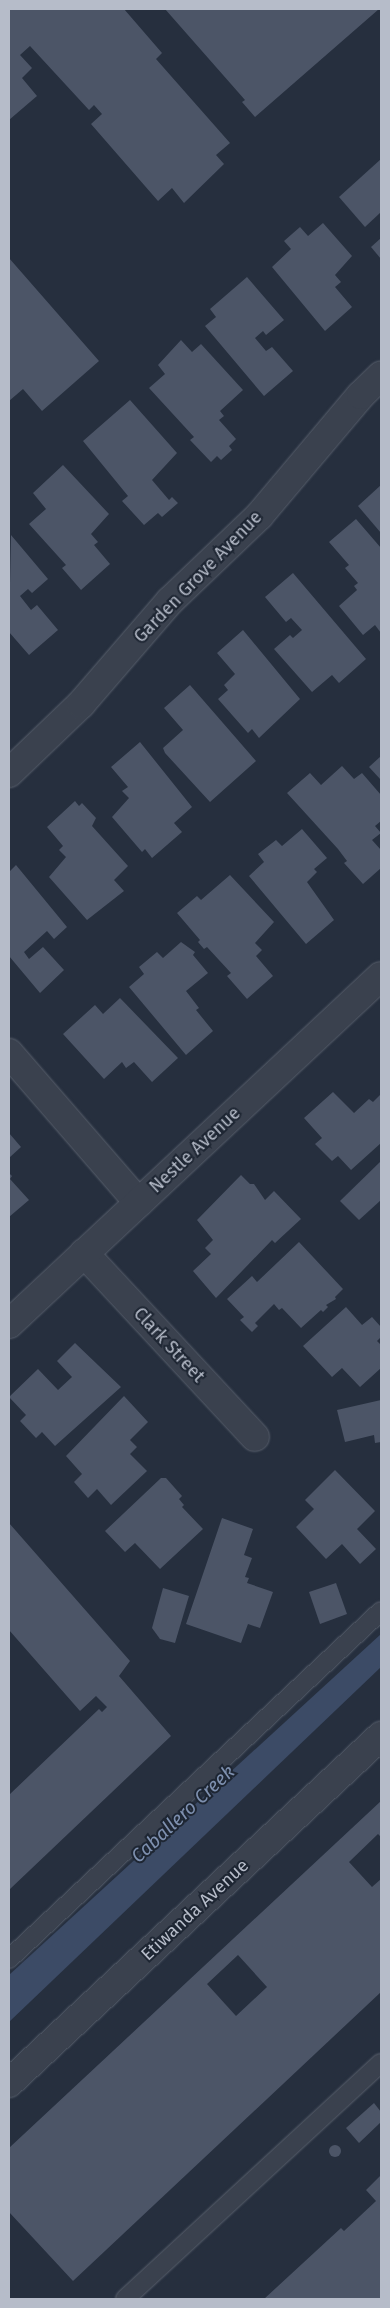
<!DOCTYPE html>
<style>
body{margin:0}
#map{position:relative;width:390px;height:2308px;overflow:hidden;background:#262f3e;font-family:"Fira Sans",sans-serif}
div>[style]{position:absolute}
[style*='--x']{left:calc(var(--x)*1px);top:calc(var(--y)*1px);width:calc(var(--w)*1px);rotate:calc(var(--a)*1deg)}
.water>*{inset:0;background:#3c4b66}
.building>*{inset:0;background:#4c5567}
.round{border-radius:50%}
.roads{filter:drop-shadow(0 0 1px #585f6c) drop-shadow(0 0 1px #585f6c)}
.lane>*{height:18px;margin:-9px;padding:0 9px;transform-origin:9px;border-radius:9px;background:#3a414e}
.street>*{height:28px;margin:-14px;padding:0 14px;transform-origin:14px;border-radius:14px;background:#3a414e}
span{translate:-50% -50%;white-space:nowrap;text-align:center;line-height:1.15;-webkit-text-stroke:4px #1e2633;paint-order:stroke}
.street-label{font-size:18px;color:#b6bcc9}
.water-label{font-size:19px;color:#7e90af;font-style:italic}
.frame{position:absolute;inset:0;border:10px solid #b6bcc9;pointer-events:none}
</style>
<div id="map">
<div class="water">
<div style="clip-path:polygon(381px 1634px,381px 1667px,9px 2022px,9px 1975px)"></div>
</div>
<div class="building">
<div style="clip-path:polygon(9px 9px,124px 9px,162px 53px,156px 59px,230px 143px,216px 155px,224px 164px,184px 203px,172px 188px,158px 201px,91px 124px,102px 114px,94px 105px,89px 110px,30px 46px,20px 55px,32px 68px,22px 78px,37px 96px,9px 120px)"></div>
<div style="clip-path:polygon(165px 9px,379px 9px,255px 117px,242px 102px,245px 100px)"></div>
<div style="clip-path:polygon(381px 159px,381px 212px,365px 227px,339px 197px)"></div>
<div style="clip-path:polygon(323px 223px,352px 256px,335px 275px,341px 282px,335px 287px,352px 307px,325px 331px,272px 267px,291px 249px,284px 241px,300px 227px,308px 236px)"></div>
<div style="clip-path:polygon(381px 238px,381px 259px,371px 247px)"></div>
<div style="clip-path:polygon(9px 258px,99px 361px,42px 411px,23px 389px,9px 401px)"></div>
<div style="clip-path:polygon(247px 277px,284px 320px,266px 335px,263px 331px,255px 338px,266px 351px,272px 347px,293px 371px,264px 396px,205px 326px,216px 317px,210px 309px)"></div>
<div style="clip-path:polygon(181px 340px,192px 352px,201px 344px,243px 390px,220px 411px,224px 416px,219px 420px,236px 439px,229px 446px,232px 450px,221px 460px,217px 456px,211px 462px,190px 440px,194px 437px,149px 388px,165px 374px,158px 365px)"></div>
<div style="clip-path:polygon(130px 400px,177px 453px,152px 480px,169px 500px,172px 497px,178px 503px,162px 517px,158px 513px,144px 525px,122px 501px,128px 496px,83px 441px)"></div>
<div style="clip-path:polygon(63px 465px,109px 514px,91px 534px,98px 542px,94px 545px,110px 564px,81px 590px,62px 568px,66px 565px,29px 524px,46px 509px,33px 493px)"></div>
<div style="clip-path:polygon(381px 485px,381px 533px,358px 506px)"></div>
<div style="clip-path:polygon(356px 519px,381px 548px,381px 633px,375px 625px,363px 635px,339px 606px,357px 590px,354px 586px,358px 583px,345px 568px,349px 565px,329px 542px)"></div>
<div style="clip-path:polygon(11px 535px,48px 579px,32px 593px,28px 589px,20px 596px,31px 610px,37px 605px,58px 630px,29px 655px,9px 632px)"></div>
<div style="clip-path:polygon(293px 573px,366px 659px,339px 683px,332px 675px,312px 692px,274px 649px,290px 635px,293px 638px,302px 630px,291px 618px,286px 622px,265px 597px)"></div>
<div style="clip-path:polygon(243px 630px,300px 699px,259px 738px,252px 729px,248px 733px,218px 699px,228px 690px,224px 685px,235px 674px,217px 653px)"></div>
<div style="clip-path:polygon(190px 685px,256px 761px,210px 802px,165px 753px,163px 748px,183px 730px,164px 708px)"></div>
<div style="clip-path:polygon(140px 742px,192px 807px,174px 823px,182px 832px,152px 858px,145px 849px,142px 852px,112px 817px,129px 798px,122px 791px,128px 787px,111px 767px)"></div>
<div style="clip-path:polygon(381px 756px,381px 780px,369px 767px)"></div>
<div style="clip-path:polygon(342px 766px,354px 779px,362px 773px,381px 795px,381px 821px,375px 826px,381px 833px,372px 840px,381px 850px,381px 868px,363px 884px,344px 863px,347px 861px,338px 849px,287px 793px,310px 773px,321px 785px)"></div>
<div style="clip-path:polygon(75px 801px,79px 806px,82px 803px,96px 818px,92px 826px,128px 866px,114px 880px,124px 891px,87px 920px,49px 877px,66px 857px,59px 850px,63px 846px,47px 827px)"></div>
<div style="clip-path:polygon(302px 829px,327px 858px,314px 869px,317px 872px,307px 882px,334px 920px,306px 944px,249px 876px,264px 862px,258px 854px,276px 840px,282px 846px)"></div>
<div style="clip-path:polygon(16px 865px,67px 927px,54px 939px,47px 931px,24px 952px,29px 959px,43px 947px,64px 970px,40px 993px,9px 956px,9px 872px)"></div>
<div style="clip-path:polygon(230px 875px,274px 922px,255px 943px,262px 950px,256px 956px,273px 976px,247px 999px,227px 976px,231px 973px,207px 947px,204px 949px,198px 942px,200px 940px,177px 913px,197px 896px,201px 900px)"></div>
<div style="clip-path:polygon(181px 942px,195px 952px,193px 955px,208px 973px,186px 991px,199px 1008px,196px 1010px,213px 1031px,186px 1055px,129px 987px,144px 974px,139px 967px,157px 952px,163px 958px)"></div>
<div style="clip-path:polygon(120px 998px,178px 1058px,152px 1082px,134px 1062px,126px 1068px,122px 1062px,104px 1079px,63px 1034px,95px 1005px,103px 1014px)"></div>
<div style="clip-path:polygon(333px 1092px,354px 1113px,369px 1099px,373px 1102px,381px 1094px,381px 1143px,351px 1170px,338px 1156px,332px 1161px,315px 1144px,322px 1138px,304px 1118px)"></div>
<div style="clip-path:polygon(9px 1133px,21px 1147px,9px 1158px)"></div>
<div style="clip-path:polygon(381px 1161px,381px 1200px,359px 1220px,340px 1201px)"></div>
<div style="clip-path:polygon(9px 1173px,12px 1176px,10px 1179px,29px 1200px,9px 1217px)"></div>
<div style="clip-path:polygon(241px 1175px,250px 1184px,254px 1184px,265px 1200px,274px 1191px,301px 1219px,275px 1243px,272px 1240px,216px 1298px,193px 1271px,211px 1254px,205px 1248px,213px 1240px,197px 1220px)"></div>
<div style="clip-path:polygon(299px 1242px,343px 1289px,335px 1297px,336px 1299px,326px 1305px,328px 1307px,323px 1312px,321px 1310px,301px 1328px,282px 1308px,279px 1310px,274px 1304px,255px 1323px,258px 1326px,252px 1332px,240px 1320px,244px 1317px,227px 1299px,252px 1276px,257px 1282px)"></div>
<div style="clip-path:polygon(346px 1307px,362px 1325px,372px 1317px,381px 1327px,381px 1337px,377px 1341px,381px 1345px,381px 1368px,360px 1387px,342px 1368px,332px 1377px,303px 1346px)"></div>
<div style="clip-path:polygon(75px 1343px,121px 1387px,55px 1446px,42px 1432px,36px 1438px,20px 1421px,26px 1415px,9px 1397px,38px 1369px,58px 1390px,72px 1377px,57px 1361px)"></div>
<div style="clip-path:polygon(124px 1396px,148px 1422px,130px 1440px,137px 1447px,130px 1454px,147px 1471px,111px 1505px,97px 1489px,88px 1498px,74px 1482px,82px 1474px,66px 1456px)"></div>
<div style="clip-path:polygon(381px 1400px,381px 1442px,375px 1443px,374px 1435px,345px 1442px,337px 1410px)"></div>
<div style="clip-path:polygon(335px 1470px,375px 1511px,357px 1529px,376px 1549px,360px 1564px,342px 1544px,326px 1559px,296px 1527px,314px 1509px,305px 1500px)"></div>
<div style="clip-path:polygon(161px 1478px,166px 1478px,182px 1496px,179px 1499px,184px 1505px,182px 1507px,203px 1529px,160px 1569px,135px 1543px,125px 1552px,105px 1531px)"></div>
<div style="clip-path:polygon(222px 1518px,253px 1529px,244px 1555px,252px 1558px,245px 1577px,249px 1578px,247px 1583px,273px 1592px,260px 1628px,248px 1624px,241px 1643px,186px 1624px)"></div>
<div style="clip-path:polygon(9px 1523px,130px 1661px,119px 1676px,171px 1736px,9px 1890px,9px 1795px,99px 1709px,102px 1712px,107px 1707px,96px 1696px,80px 1711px,9px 1630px)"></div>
<div style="clip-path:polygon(336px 1583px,347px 1614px,320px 1624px,309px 1592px)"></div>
<div style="clip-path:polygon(163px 1588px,189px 1596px,175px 1643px,160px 1639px,152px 1628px)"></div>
<div style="clip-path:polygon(evenodd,381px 1801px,381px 1837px,378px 1834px,349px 1862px,372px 1887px,381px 1879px,381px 1992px,73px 2281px,9px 2212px,9px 2148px,381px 1801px,238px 1955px,267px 1987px,236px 2016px,207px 1984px,238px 1955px)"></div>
<div style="clip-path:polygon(374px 2103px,381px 2112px,381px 2122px,359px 2143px,346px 2128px)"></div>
<div class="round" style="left:329px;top:2145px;width:12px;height:12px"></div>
<div style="clip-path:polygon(381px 2175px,381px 2299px,264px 2299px,341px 2228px,344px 2231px,376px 2201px,366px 2190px)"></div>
</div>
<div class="roads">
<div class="lane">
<div style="--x:9;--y:1959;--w:509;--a:-43.09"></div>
<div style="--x:125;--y:2299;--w:348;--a:-42.7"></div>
</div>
<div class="street">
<div style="--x:9;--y:773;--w:100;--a:-43.8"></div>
<div style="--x:81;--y:704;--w:136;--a:-49.2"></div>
<div style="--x:170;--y:601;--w:123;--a:-43.7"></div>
<div style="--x:259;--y:516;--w:158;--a:-49.9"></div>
<div style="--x:361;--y:395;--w:28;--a:-44"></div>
<div style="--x:9;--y:1053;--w:198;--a:49.1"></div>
<div style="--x:84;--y:1253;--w:251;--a:47.1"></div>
<div style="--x:9;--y:1324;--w:509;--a:-43.09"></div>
<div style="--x:9;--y:2083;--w:509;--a:-43.01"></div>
</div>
</div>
<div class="street-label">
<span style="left:198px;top:577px;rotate:-46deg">Garden Grove Avenue</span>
<span style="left:195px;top:1150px;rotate:-43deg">Nestle Avenue</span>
<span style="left:169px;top:1345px;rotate:47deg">Clark Street</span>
<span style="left:195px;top:1910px;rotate:-43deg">Etiwanda Avenue</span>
</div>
<div class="water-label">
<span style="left:183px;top:1814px;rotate:-43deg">Caballero Creek</span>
</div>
<div class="frame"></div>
</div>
